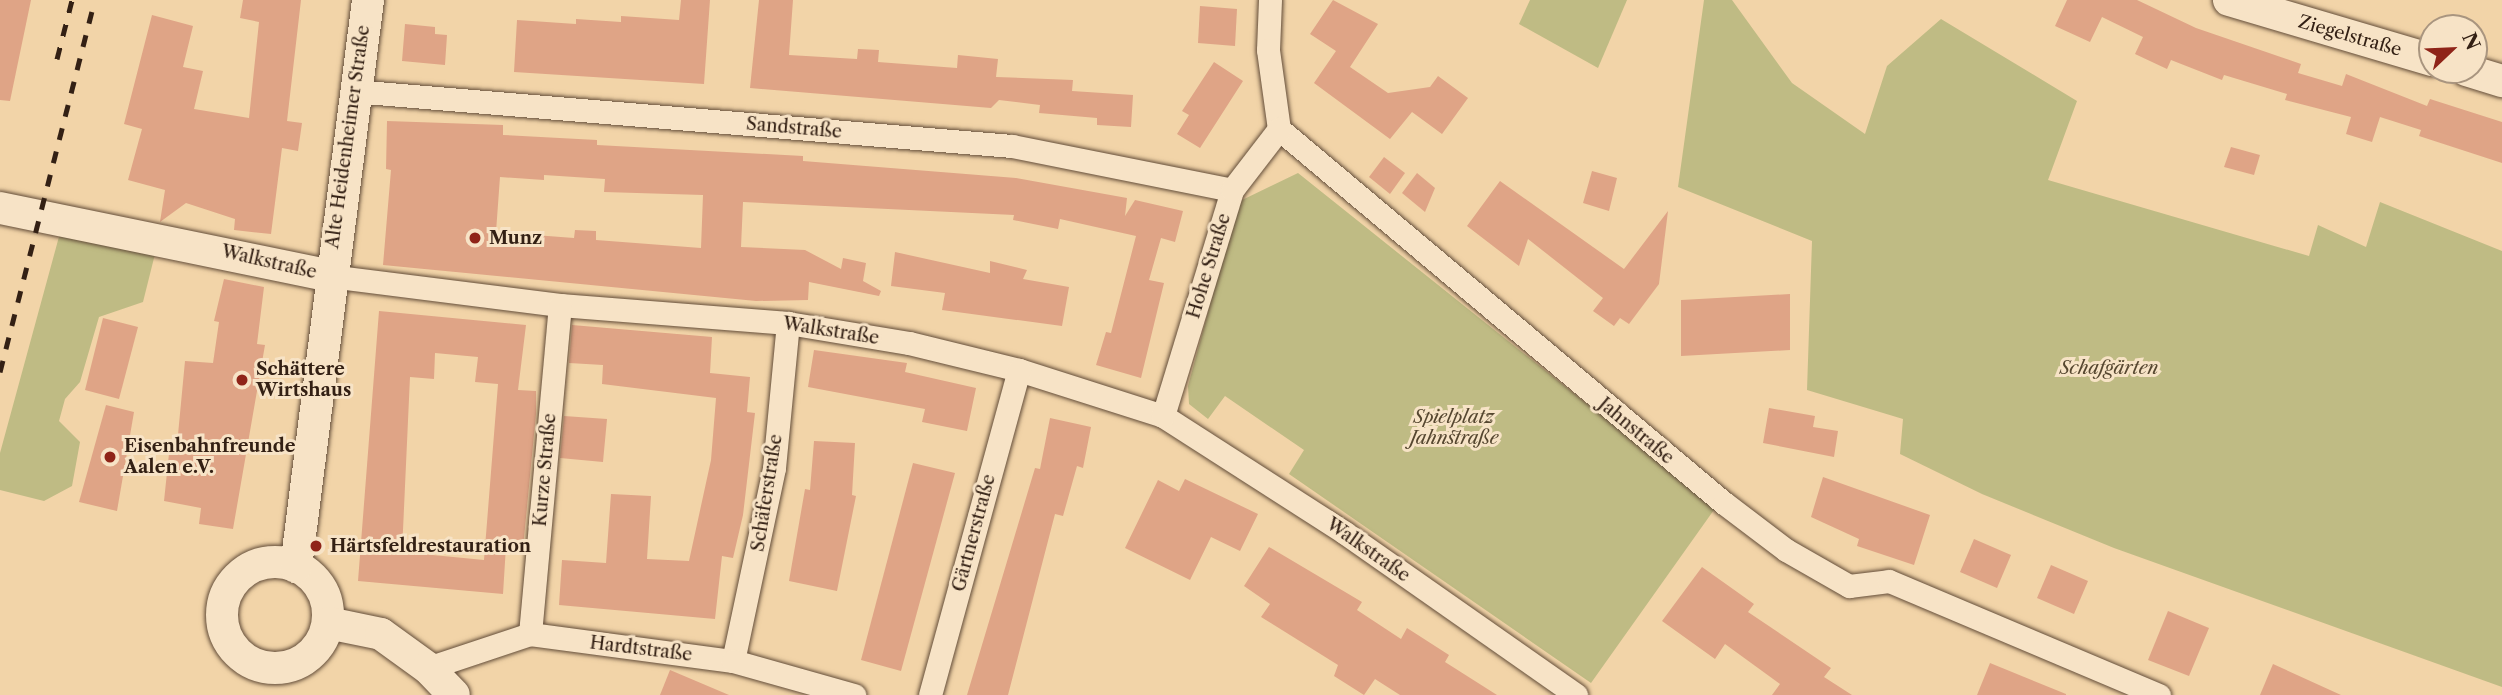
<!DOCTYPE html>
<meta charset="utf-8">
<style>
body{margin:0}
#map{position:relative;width:2502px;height:695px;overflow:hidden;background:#f2d4a8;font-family:"Libre Caslon Text",serif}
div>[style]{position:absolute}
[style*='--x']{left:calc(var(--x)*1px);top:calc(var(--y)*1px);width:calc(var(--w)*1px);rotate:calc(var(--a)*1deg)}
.green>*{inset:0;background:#bfbb84}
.building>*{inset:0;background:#dfa486}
.roads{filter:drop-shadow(0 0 2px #634d39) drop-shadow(0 0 2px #634d39)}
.street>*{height:23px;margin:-11.5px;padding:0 11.5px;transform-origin:11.5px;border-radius:11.5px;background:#f7e3c6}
.secondary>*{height:32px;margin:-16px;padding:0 16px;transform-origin:16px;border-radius:16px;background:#f7e3c6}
.secondary>.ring{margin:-16px;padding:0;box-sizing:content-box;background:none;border:32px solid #f7e3c6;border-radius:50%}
.rail>*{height:5px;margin-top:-2.5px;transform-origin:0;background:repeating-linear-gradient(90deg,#332014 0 12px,transparent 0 24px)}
.dots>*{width:19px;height:19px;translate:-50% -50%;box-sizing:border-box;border:4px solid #f7e3c6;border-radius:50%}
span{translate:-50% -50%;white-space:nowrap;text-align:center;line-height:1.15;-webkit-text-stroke:6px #f7e3c6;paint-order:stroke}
.street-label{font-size:18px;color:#332014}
.poi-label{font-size:18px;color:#332014;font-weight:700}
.left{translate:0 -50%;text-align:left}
.park-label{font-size:18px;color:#564730;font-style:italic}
.north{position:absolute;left:2418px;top:14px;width:70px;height:70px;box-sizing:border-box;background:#f7e3c6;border:2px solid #a9957f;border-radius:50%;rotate:67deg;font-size:19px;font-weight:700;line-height:28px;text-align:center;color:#332014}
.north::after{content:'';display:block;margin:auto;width:24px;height:32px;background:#8f2418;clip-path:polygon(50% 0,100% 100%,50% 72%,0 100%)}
</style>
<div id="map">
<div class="green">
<div style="clip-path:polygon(1530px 0,1627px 0,1598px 68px,1519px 24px)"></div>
<div style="clip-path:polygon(1704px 0,1732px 0,1792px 83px,1865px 134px,1887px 66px,1941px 19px,2077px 101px,2048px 180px,2309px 256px,2318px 225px,2366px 247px,2380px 202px,2502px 251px,2502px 687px,2114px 548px,1982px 494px,1900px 454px,1903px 419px,1807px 390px,1812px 241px,1678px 187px)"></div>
<div style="clip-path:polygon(1298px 173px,1716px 507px,1591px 683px,1289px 474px,1304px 450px,1225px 396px,1208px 419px,1189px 404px,1188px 386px,1238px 202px)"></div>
<div style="clip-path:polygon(60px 233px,155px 254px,143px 302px,99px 317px,80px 382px,65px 399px,59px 421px,80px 442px,72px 486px,44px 501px,0 490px,0 453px)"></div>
</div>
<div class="building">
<div style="clip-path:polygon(0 0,31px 0,10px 101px,0 100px)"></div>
<div style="clip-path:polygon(243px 0,301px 0,287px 121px,302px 123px,298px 151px,282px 148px,271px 234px,234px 230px,235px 219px,186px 203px,160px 222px,165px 190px,128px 180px,142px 129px,124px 124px,152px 15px,193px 26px,183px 67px,203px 71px,194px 109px,249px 118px,259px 22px,240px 18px)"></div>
<div style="clip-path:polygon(681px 0,710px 0,704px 84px,514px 72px,517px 20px,576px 24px,576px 19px,621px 22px,621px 16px,679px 20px)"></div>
<div style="clip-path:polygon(759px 0,793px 0,789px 55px,857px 59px,858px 49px,879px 50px,878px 62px,957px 68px,958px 55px,998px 59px,996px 77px,1073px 80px,1072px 91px,1133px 95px,1131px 127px,1097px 125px,1097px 118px,1039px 113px,1040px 105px,999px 100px,991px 108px,750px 88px)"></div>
<div style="clip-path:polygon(1333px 0,1378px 24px,1350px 67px,1388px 93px,1430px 87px,1438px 76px,1468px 98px,1442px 134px,1412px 112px,1390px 139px,1314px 83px,1336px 51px,1310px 34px)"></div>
<div style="clip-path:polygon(2067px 0,2137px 0,2196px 28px,2301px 64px,2298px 73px,2342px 86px,2346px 74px,2427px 106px,2430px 99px,2502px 122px,2502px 163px,2419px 136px,2421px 130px,2380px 117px,2372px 142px,2346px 134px,2351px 117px,2285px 100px,2287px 94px,2224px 75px,2222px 80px,2171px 60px,2167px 69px,2135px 54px,2143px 37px,2102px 17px,2090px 42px,2055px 26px)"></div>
<div style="clip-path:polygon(1200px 6px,1237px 9px,1235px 46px,1198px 43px)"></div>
<div style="clip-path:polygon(405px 24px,435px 27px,435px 34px,447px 35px,445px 65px,402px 61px)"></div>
<div style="clip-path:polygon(1214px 62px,1243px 81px,1200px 148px,1177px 134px,1189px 115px,1182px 111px)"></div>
<div style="clip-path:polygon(evenodd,387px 121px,503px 125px,503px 135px,597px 140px,597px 145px,803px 156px,803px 161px,1016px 178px,1127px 198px,1125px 216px,1135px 200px,1183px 211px,1175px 242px,1161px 238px,1149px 280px,1164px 283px,1141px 378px,1096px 365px,1106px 332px,1111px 333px,1136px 236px,1060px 219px,1058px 229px,1013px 220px,1014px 215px,743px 202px,741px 247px,805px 250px,841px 269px,843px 258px,866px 263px,863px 281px,881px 291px,879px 296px,809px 282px,808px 300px,756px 301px,383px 265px,391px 170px,386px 169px,387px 121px,544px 175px,605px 179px,604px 192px,703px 195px,701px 248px,596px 240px,596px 231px,575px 230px,574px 238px,496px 232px,500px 177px,544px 180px,544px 175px)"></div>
<div style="clip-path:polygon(2231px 147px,2260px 155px,2254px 175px,2224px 167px)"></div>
<div style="clip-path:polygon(1384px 157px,1405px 173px,1390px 194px,1369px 177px)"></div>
<div style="clip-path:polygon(1592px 171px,1617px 178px,1609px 211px,1583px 203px)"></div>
<div style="clip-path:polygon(1417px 173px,1435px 188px,1425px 212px,1402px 193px)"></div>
<div style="clip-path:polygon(1500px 181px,1624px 269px,1668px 211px,1659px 284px,1629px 324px,1620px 318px,1614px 326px,1593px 311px,1603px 298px,1528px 239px,1519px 266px,1467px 226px)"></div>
<div style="clip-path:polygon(895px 252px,990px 273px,990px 261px,1027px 270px,1023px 279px,1069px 287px,1062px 326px,942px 310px,945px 293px,891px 286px)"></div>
<div style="clip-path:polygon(224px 279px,264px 287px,257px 344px,265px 345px,233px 529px,199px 524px,201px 508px,164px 501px,170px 444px,177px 445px,185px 361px,213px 363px,219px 322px,214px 321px)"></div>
<div style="clip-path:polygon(1790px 294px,1790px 350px,1681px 356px,1681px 300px)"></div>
<div style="clip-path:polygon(evenodd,379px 311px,526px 325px,518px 390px,536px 391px,536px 414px,523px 548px,506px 546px,503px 594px,358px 581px,379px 311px,435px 353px,478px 357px,475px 382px,498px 384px,484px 560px,402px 552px,410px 377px,434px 379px,435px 353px)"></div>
<div style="clip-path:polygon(103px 318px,138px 327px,119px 399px,85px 390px)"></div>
<div style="clip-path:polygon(572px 325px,712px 337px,710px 373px,750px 377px,747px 412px,755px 413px,743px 515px,733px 558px,722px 556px,715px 619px,559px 605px,562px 560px,606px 563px,611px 494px,651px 496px,647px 559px,689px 561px,711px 460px,716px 398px,602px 384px,603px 365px,569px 363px)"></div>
<div style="clip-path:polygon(814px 350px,907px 363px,905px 372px,976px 388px,967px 431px,922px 422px,925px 409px,808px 387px)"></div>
<div style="clip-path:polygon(106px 405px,134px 412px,117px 511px,79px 502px)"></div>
<div style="clip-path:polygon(1769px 408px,1815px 416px,1813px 427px,1838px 431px,1834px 457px,1763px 443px)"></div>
<div style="clip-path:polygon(564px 416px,607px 419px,603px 462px,560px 458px)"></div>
<div style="clip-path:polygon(1050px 418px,1091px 427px,1083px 468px,1077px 466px,1063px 516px,1055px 514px,1008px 695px,967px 695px,1035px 468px,1040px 469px)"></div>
<div style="clip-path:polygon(814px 441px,855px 443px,852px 495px,856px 496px,837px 591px,789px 581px,805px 489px,810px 490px)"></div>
<div style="clip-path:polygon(913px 463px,955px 473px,901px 671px,861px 660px)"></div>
<div style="clip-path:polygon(1823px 477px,1930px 515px,1914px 565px,1857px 546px,1859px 539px,1811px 517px)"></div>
<div style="clip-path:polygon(1185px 479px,1258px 514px,1240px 551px,1211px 537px,1190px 580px,1125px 548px,1158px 480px,1179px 491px)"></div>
<div style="clip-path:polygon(1974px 539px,2011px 555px,1997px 588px,1960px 572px)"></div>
<div style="clip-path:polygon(1269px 547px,1362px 602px,1357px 610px,1401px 639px,1407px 628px,1449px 655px,1445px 662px,1497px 695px,1400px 695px,1375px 679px,1364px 695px,1334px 676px,1338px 665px,1261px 617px,1270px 604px,1244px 586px)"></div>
<div style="clip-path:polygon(2051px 565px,2088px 581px,2074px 614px,2037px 598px)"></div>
<div style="clip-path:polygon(1702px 567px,1754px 604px,1748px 612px,1831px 668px,1824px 677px,1852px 695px,1772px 695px,1780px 684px,1725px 644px,1715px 659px,1662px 621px)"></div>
<div style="clip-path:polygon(2168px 611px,2209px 628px,2189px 676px,2148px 660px)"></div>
<div style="clip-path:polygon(1990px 663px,2066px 694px,2066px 695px,1977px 695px)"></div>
<div style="clip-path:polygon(2273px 664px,2341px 695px,2260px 695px)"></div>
<div style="clip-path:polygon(670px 670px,729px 695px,660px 695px)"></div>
</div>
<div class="roads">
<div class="street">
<div style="--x:1270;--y:0;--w:50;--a:92.3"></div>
<div style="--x:1268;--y:50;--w:80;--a:82.1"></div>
<div style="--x:1279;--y:129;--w:581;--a:40.05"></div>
<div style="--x:1724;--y:503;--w:78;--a:37.2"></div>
<div style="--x:1786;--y:550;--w:73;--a:29.7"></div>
<div style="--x:1849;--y:586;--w:40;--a:-7.1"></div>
<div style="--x:1889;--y:581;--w:293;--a:22.9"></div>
<div style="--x:353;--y:91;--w:661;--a:4.77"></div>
<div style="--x:1012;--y:146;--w:224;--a:11.3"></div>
<div style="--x:330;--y:276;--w:232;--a:7.2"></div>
<div style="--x:560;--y:305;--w:229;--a:4.5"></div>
<div style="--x:788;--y:323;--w:123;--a:9.4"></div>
<div style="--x:909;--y:343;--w:113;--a:13.8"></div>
<div style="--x:1019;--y:370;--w:151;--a:17.7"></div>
<div style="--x:1163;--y:416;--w:216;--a:32.7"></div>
<div style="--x:1345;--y:533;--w:282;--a:35"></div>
<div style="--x:1163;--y:416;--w:236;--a:-73"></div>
<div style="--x:1232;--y:190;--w:77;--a:-52.4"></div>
<div style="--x:530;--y:634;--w:330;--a:-84.8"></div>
<div style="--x:733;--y:661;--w:197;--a:-78"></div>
<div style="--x:774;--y:468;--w:146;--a:-84.5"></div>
<div style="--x:428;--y:668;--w:108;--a:-18.4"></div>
<div style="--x:530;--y:634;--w:205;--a:7.6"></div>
<div style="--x:733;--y:661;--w:126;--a:15.7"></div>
<div style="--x:930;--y:695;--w:337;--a:-74.7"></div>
</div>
<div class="secondary">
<div style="--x:2229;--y:0;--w:212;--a:16.5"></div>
<div style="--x:2466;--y:70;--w:38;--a:17"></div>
<div style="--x:0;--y:208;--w:337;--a:11.6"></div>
<div class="ring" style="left:222px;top:562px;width:74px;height:74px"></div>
<div style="--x:296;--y:567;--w:572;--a:-82.76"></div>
<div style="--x:328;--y:623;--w:54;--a:11.7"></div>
<div style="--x:381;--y:634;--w:58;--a:35.9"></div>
<div style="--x:428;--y:668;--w:37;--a:46"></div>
</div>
</div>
<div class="rail">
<div style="--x:57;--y:59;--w:61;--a:-75.7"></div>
<div style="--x:0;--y:372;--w:384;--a:-75.7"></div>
</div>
<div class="dots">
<div style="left:475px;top:238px;background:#8f2418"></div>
<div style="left:242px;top:380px;background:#8f2418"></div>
<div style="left:110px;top:457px;background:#8f2418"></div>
<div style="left:316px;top:546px;background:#8f2418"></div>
</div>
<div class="street-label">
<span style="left:2350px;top:36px;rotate:16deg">Ziegelstraße</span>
<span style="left:794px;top:128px;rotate:5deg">Sandstraße</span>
<span style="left:348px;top:137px;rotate:-82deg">Alte Heidenheimer Straße</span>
<span style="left:269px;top:262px;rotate:13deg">Walkstraße</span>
<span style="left:1209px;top:266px;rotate:-73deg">Hohe Straße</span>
<span style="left:831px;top:331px;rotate:9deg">Walkstraße</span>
<span style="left:1636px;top:431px;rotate:40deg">Jahnstraße</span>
<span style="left:545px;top:470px;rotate:-85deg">Kurze Straße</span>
<span style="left:767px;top:493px;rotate:-81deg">Schäferstraße</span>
<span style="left:974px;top:533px;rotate:-75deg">Gärtnerstraße</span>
<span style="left:1368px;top:550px;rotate:35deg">Walkstraße</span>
<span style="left:641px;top:649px;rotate:7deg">Hardtstraße</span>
</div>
<div class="poi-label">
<span class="left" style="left:489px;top:238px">Munz</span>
<span class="left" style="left:256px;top:380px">Schättere<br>Wirtshaus</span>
<span class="left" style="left:124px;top:457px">Eisenbahnfreunde<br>Aalen e.V.</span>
<span class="left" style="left:330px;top:546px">Härtsfeldrestauration</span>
</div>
<div class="park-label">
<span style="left:2109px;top:368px">Schafgärten</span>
<span style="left:1454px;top:428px">Spielplatz<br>Jahnstraße</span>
</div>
<div class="north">N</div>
</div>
